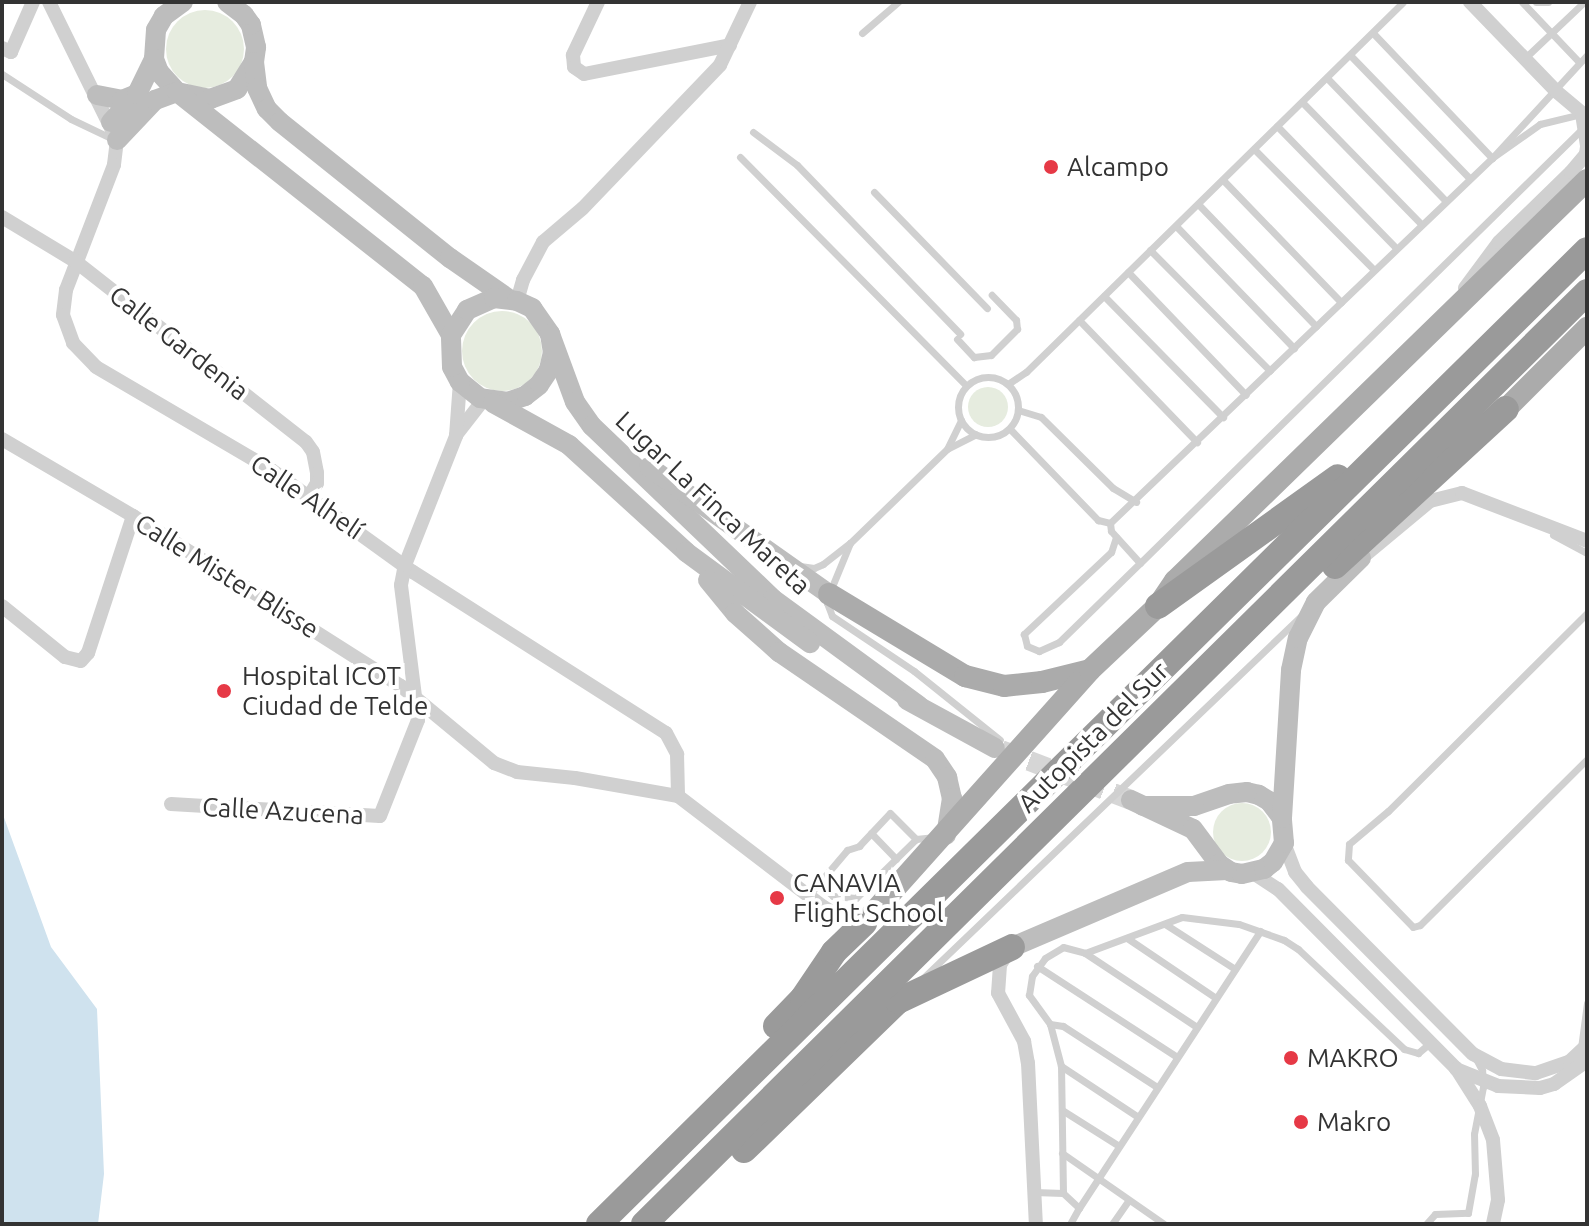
<!DOCTYPE html>
<meta charset="utf-8">
<style>
body{margin:0}
#map{position:relative;width:1589px;height:1226px;overflow:hidden;background:#fff;font-family:Ubuntu,sans-serif}
div>[style]{position:absolute}
[style*='--x']{left:calc(var(--x)*1px);top:calc(var(--y)*1px);width:calc(var(--w)*1px);rotate:calc(var(--a)*1deg)}
.green>*{inset:0;background:#e6ecdf}
.round{border-radius:50%}
.water>*{inset:0;background:#cfe2ee}
.secondary-tunnel>*{height:20px;margin-top:-10px;transform-origin:0;background:repeating-linear-gradient(90deg,#d6d6d6 0 20px,transparent 0 30px)}
.lane>*{height:7px;margin:-3.5px;padding:0 3.5px;transform-origin:3.5px;border-radius:3.5px;background:#d0d0d0}
.lane>.ring{margin:-3.5px;padding:0;box-sizing:content-box;background:none;border:7px solid #d0d0d0;border-radius:50%}
.street>*{height:14px;margin:-7px;padding:0 7px;transform-origin:7px;border-radius:7px;background:#d0d0d0}
.secondary>*{height:20px;margin:-10px;padding:0 10px;transform-origin:10px;border-radius:10px;background:#bdbdbd}
.primary>*{height:22px;margin:-11px;padding:0 11px;transform-origin:11px;border-radius:11px;background:#ababab}
.highway>*{height:26px;margin:-13px;padding:0 13px;transform-origin:13px;border-radius:13px;background:#9a9a9a}
.dots>*{width:22px;height:22px;translate:-50% -50%;box-sizing:border-box;border:4px solid #fff;border-radius:50%}
span{translate:-50% -50%;white-space:nowrap;text-align:center;line-height:1.15;-webkit-text-stroke:8px #fff;paint-order:stroke}
.poi-label{font-size:26px;color:#333}
.left{translate:0 -50%;text-align:left}
.street-label{font-size:26px;color:#333}
.frame{position:absolute;inset:0;border:4px solid #333;pointer-events:none}
</style>
<div id="map">
<div class="green">
<div class="round" style="left:166px;top:10px;width:78px;height:78px"></div>
<div class="round" style="left:462px;top:311px;width:80px;height:80px"></div>
<div class="round" style="left:968px;top:387px;width:40px;height:40px"></div>
<div class="round" style="left:1213px;top:803px;width:58px;height:58px"></div>
</div>
<div class="water">
<div style="clip-path:polygon(2px 812px,51px 947px,97px 1009px,104px 1174px,98px 1224px,2px 1224px)"></div>
</div>
<div class="secondary-tunnel">
<div style="--x:1001;--y:750;--w:139;--a:21"></div>
</div>
<div class="lane">
<div style="--x:1522;--y:2;--w:83;--a:46.5"></div>
<div style="--x:1536;--y:2;--w:12;--a:0"></div>
<div style="--x:862;--y:33;--w:48;--a:-40.7"></div>
<div style="--x:1373;--y:33;--w:173;--a:46.4"></div>
<div style="--x:1492;--y:158;--w:59;--a:-35.3"></div>
<div style="--x:1540;--y:124;--w:42;--a:-13.7"></div>
<div style="--x:1350;--y:55;--w:171;--a:45.9"></div>
<div style="--x:1525;--y:58;--w:81;--a:-43.5"></div>
<div style="--x:2;--y:74;--w:82;--a:33.1"></div>
<div style="--x:71;--y:119;--w:49;--a:25.5"></div>
<div style="--x:1327;--y:78;--w:170;--a:46"></div>
<div style="--x:1302;--y:102;--w:170;--a:45.7"></div>
<div style="--x:1277;--y:126;--w:170;--a:45.7"></div>
<div style="--x:753;--y:132;--w:55;--a:36.9"></div>
<div style="--x:797;--y:165;--w:235;--a:46"></div>
<div style="--x:1254;--y:149;--w:170;--a:45.2"></div>
<div style="--x:740;--y:157;--w:322;--a:45.3"></div>
<div style="--x:1223;--y:180;--w:170;--a:46"></div>
<div style="--x:874;--y:192;--w:162;--a:45.8"></div>
<div style="--x:1198;--y:204;--w:170;--a:46"></div>
<div style="--x:1176;--y:226;--w:170;--a:46"></div>
<div style="--x:1150;--y:250;--w:170;--a:45.2"></div>
<div style="--x:1128;--y:272;--w:170;--a:46.2"></div>
<div style="--x:1104;--y:296;--w:170;--a:45.5"></div>
<div style="--x:1079;--y:320;--w:170;--a:46"></div>
<div style="--x:957;--y:339;--w:25;--a:47"></div>
<div style="--x:974;--y:357;--w:17;--a:-7"></div>
<div style="--x:991;--y:355;--w:37;--a:-45"></div>
<div style="--x:1017;--y:329;--w:9;--a:-96"></div>
<div style="--x:1016;--y:320;--w:35;--a:-134"></div>
<div class="ring" style="left:958px;top:377px;width:53px;height:53px"></div>
<div style="--x:1008;--y:384;--w:22;--a:-34"></div>
<div style="--x:1026;--y:372;--w:528;--a:-44.46"></div>
<div style="--x:1018;--y:410;--w:24;--a:17"></div>
<div style="--x:1041;--y:417;--w:101;--a:44.6"></div>
<div style="--x:1113;--y:488;--w:27;--a:31"></div>
<div style="--x:1010;--y:429;--w:127;--a:46"></div>
<div style="--x:1098;--y:520;--w:12;--a:14"></div>
<div style="--x:949;--y:448;--w:30;--a:-27"></div>
<div style="--x:1110;--y:523;--w:8;--a:83"></div>
<div style="--x:1111;--y:531;--w:43;--a:47.8"></div>
<div style="--x:1140;--y:563;--w:619;--a:-44.48"></div>
<div style="--x:1110;--y:523;--w:528;--a:-43.7"></div>
<div style="--x:1492;--y:158;--w:140;--a:-47.3"></div>
<div style="--x:1553;--y:535;--w:38;--a:28"></div>
<div style="--x:1116;--y:537;--w:16;--a:108"></div>
<div style="--x:1111;--y:552;--w:120;--a:136.7"></div>
<div style="--x:1024;--y:634;--w:12;--a:76"></div>
<div style="--x:1027;--y:646;--w:13;--a:23"></div>
<div style="--x:1039;--y:651;--w:22;--a:-24"></div>
<div style="--x:1059;--y:642;--w:113;--a:-44.3"></div>
<div style="--x:850;--y:543;--w:55;--a:112.4"></div>
<div style="--x:829;--y:594;--w:9;--a:103"></div>
<div style="--x:827;--y:603;--w:14;--a:69"></div>
<div style="--x:832;--y:616;--w:99;--a:33.9"></div>
<div style="--x:914;--y:671;--w:110;--a:38.7"></div>
<div style="--x:800;--y:566;--w:14;--a:8"></div>
<div style="--x:814;--y:568;--w:10;--a:-24"></div>
<div style="--x:823;--y:564;--w:34;--a:-38"></div>
<div style="--x:850;--y:543;--w:135;--a:-44.1"></div>
<div style="--x:947;--y:449;--w:32;--a:-64"></div>
<div style="--x:1587;--y:613;--w:281;--a:135.1"></div>
<div style="--x:1388;--y:811;--w:51;--a:139.8"></div>
<div style="--x:1349;--y:844;--w:16;--a:94"></div>
<div style="--x:1348;--y:860;--w:93;--a:45.9"></div>
<div style="--x:1413;--y:927;--w:7;--a:-16"></div>
<div style="--x:1420;--y:925;--w:235;--a:-44.8"></div>
<div style="--x:871;--y:833;--w:36;--a:46"></div>
<div style="--x:818;--y:883;--w:20;--a:41"></div>
<div style="--x:833;--y:896;--w:23;--a:5"></div>
<div style="--x:856;--y:898;--w:84;--a:-44.5"></div>
<div style="--x:916;--y:839;--w:19;--a:-6"></div>
<div style="--x:809;--y:895;--w:59;--a:-49.8"></div>
<div style="--x:847;--y:850;--w:13;--a:-18"></div>
<div style="--x:859;--y:846;--w:45;--a:-46.8"></div>
<div style="--x:890;--y:813;--w:37;--a:45"></div>
<div style="--x:1165;--y:924;--w:83;--a:32.7"></div>
<div style="--x:1127;--y:938;--w:107;--a:34"></div>
<div style="--x:1085;--y:953;--w:103;--a:-20.4"></div>
<div style="--x:1182;--y:917;--w:57;--a:7"></div>
<div style="--x:1239;--y:924;--w:48;--a:19.6"></div>
<div style="--x:1284;--y:940;--w:17;--a:33"></div>
<div style="--x:1298;--y:949;--w:146;--a:43.3"></div>
<div style="--x:1404;--y:1049;--w:15;--a:16"></div>
<div style="--x:1418;--y:1053;--w:16;--a:-40"></div>
<div style="--x:1037;--y:966;--w:167;--a:33"></div>
<div style="--x:923;--y:978;--w:523;--a:-43.76"></div>
<div style="--x:1050;--y:1024;--w:13;--a:9"></div>
<div style="--x:1063;--y:1026;--w:112;--a:33"></div>
<div style="--x:1581;--y:1048;--w:45;--a:-82.4"></div>
<div style="--x:1061;--y:1066;--w:92;--a:33.5"></div>
<div style="--x:1062;--y:1110;--w:67;--a:32.3"></div>
<div style="--x:1062;--y:1153;--w:124;--a:34.8"></div>
<div style="--x:1034;--y:1192;--w:29;--a:2"></div>
<div style="--x:1063;--y:1193;--w:127;--a:-90.9"></div>
<div style="--x:1061;--y:1066;--w:43;--a:-104.7"></div>
<div style="--x:1050;--y:1024;--w:36;--a:-126"></div>
<div style="--x:1029;--y:995;--w:19;--a:-81"></div>
<div style="--x:1032;--y:976;--w:22;--a:-54"></div>
<div style="--x:1045;--y:958;--w:21;--a:-31"></div>
<div style="--x:1063;--y:947;--w:23;--a:15"></div>
<div style="--x:1085;--y:953;--w:134;--a:33.5"></div>
<div style="--x:1063;--y:1193;--w:22;--a:43"></div>
<div style="--x:1079;--y:1208;--w:331;--a:-56.8"></div>
<div style="--x:1070;--y:1224;--w:18;--a:-61"></div>
<div style="--x:1112;--y:1224;--w:28;--a:-55"></div>
<div style="--x:1426;--y:1224;--w:13;--a:-48"></div>
<div style="--x:1435;--y:1214;--w:33;--a:-2"></div>
<div style="--x:1468;--y:1213;--w:40;--a:-80"></div>
<div style="--x:1475;--y:1174;--w:40;--a:-91.4"></div>
<div style="--x:1474;--y:1134;--w:48;--a:-79.2"></div>
<div style="--x:1483;--y:1087;--w:17;--a:-93"></div>
<div style="--x:1482;--y:1070;--w:15;--a:-118"></div>
</div>
<div class="street">
<div style="--x:49;--y:2;--w:154;--a:63.8"></div>
<div style="--x:117;--y:140;--w:25;--a:97"></div>
<div style="--x:114;--y:165;--w:134;--a:111"></div>
<div style="--x:66;--y:290;--w:25;--a:97"></div>
<div style="--x:63;--y:315;--w:30;--a:70"></div>
<div style="--x:73;--y:343;--w:33;--a:46"></div>
<div style="--x:96;--y:367;--w:202;--a:30.4"></div>
<div style="--x:270;--y:469;--w:176;--a:35.8"></div>
<div style="--x:413;--y:572;--w:300;--a:32.5"></div>
<div style="--x:666;--y:733;--w:24;--a:62"></div>
<div style="--x:677;--y:754;--w:42;--a:88.6"></div>
<div style="--x:598;--y:2;--w:59;--a:115.3"></div>
<div style="--x:573;--y:55;--w:12;--a:85"></div>
<div style="--x:574;--y:67;--w:12;--a:35"></div>
<div style="--x:584;--y:74;--w:149;--a:-11.2"></div>
<div style="--x:1470;--y:2;--w:125;--a:46"></div>
<div style="--x:1557;--y:92;--w:39;--a:40"></div>
<div style="--x:2;--y:48;--w:10;--a:24"></div>
<div style="--x:11;--y:52;--w:55;--a:-66.3"></div>
<div style="--x:1582;--y:114;--w:33;--a:81"></div>
<div style="--x:2;--y:217;--w:85;--a:31.1"></div>
<div style="--x:75;--y:261;--w:293;--a:38.1"></div>
<div style="--x:306;--y:442;--w:12;--a:55"></div>
<div style="--x:313;--y:452;--w:21;--a:79"></div>
<div style="--x:317;--y:473;--w:10;--a:90"></div>
<div style="--x:317;--y:483;--w:14;--a:120"></div>
<div style="--x:1465;--y:288;--w:57;--a:-53.5"></div>
<div style="--x:1499;--y:242;--w:100;--a:-44.2"></div>
<div style="--x:1571;--y:172;--w:23;--a:-50"></div>
<div style="--x:1586;--y:154;--w:7;--a:-82"></div>
<div style="--x:517;--y:301;--w:22;--a:-74"></div>
<div style="--x:523;--y:280;--w:43;--a:-62.2"></div>
<div style="--x:543;--y:242;--w:52;--a:-40.4"></div>
<div style="--x:583;--y:208;--w:198;--a:-46.2"></div>
<div style="--x:720;--y:65;--w:70;--a:-64.5"></div>
<div style="--x:456;--y:435;--w:46;--a:-52.1"></div>
<div style="--x:2;--y:439;--w:152;--a:30.4"></div>
<div style="--x:133;--y:516;--w:317;--a:32.4"></div>
<div style="--x:401;--y:686;--w:121;--a:39.6"></div>
<div style="--x:494;--y:763;--w:25;--a:21"></div>
<div style="--x:517;--y:772;--w:58;--a:5.9"></div>
<div style="--x:575;--y:778;--w:105;--a:9.9"></div>
<div style="--x:678;--y:796;--w:181;--a:37.4"></div>
<div style="--x:822;--y:906;--w:27;--a:31"></div>
<div style="--x:845;--y:920;--w:19;--a:9"></div>
<div style="--x:1359;--y:560;--w:92;--a:-39.7"></div>
<div style="--x:1430;--y:501;--w:33;--a:-14"></div>
<div style="--x:1462;--y:493;--w:134;--a:21"></div>
<div style="--x:2;--y:606;--w:81;--a:39"></div>
<div style="--x:65;--y:657;--w:16;--a:14"></div>
<div style="--x:81;--y:661;--w:11;--a:-49"></div>
<div style="--x:88;--y:653;--w:144;--a:-71.8"></div>
<div style="--x:171;--y:804;--w:209;--a:3.3"></div>
<div style="--x:380;--y:816;--w:103;--a:-68.4"></div>
<div style="--x:418;--y:720;--w:136;--a:-97.2"></div>
<div style="--x:401;--y:585;--w:20;--a:-79"></div>
<div style="--x:405;--y:565;--w:139;--a:-68.4"></div>
<div style="--x:456;--y:436;--w:54;--a:-85.8"></div>
<div style="--x:1284;--y:843;--w:31;--a:69"></div>
<div style="--x:1295;--y:872;--w:19;--a:51"></div>
<div style="--x:1307;--y:887;--w:235;--a:45.2"></div>
<div style="--x:1473;--y:1054;--w:32;--a:28"></div>
<div style="--x:1501;--y:1069;--w:35;--a:7"></div>
<div style="--x:1536;--y:1073;--w:36;--a:-19"></div>
<div style="--x:1570;--y:1061;--w:23;--a:-43"></div>
<div style="--x:1253;--y:873;--w:30;--a:33"></div>
<div style="--x:1278;--y:889;--w:252;--a:45.2"></div>
<div style="--x:1456;--y:1068;--w:45;--a:57.7"></div>
<div style="--x:1480;--y:1106;--w:36;--a:69"></div>
<div style="--x:1493;--y:1140;--w:60;--a:85.2"></div>
<div style="--x:1498;--y:1200;--w:25;--a:102"></div>
<div style="--x:1009;--y:951;--w:17;--a:123"></div>
<div style="--x:1000;--y:965;--w:28;--a:94"></div>
<div style="--x:998;--y:993;--w:55;--a:61.6"></div>
<div style="--x:1024;--y:1041;--w:22;--a:80"></div>
<div style="--x:1028;--y:1063;--w:161;--a:87.2"></div>
<div style="--x:1456;--y:1069;--w:45;--a:22"></div>
<div style="--x:1498;--y:1086;--w:42;--a:2.7"></div>
<div style="--x:1540;--y:1088;--w:15;--a:-16"></div>
<div style="--x:1554;--y:1084;--w:40;--a:-34.9"></div>
</div>
<div class="secondary">
<div style="--x:183;--y:2;--w:24;--a:144"></div>
<div style="--x:164;--y:16;--w:16;--a:120"></div>
<div style="--x:156;--y:30;--w:29;--a:94"></div>
<div style="--x:154;--y:59;--w:14;--a:69"></div>
<div style="--x:159;--y:72;--w:27;--a:48"></div>
<div style="--x:177;--y:92;--w:34;--a:12"></div>
<div style="--x:210;--y:99;--w:29;--a:-20"></div>
<div style="--x:237;--y:89;--w:32;--a:-58"></div>
<div style="--x:254;--y:62;--w:15;--a:-82"></div>
<div style="--x:256;--y:47;--w:23;--a:-103"></div>
<div style="--x:251;--y:25;--w:12;--a:-125"></div>
<div style="--x:244;--y:15;--w:21;--a:-143"></div>
<div style="--x:254;--y:62;--w:26;--a:83"></div>
<div style="--x:257;--y:88;--w:23;--a:65"></div>
<div style="--x:267;--y:109;--w:18;--a:45"></div>
<div style="--x:280;--y:122;--w:218;--a:38.7"></div>
<div style="--x:450;--y:258;--w:72;--a:34.8"></div>
<div style="--x:97;--y:95;--w:25;--a:11"></div>
<div style="--x:122;--y:100;--w:16;--a:-22"></div>
<div style="--x:111;--y:122;--w:38;--a:-47"></div>
<div style="--x:137;--y:94;--w:39;--a:-64"></div>
<div style="--x:117;--y:140;--w:55;--a:-46.5"></div>
<div style="--x:155;--y:100;--w:23;--a:-20"></div>
<div style="--x:177;--y:92;--w:313;--a:38.3"></div>
<div style="--x:423;--y:286;--w:56;--a:60.3"></div>
<div style="--x:550;--y:334;--w:18;--a:81"></div>
<div style="--x:553;--y:352;--w:18;--a:103"></div>
<div style="--x:549;--y:370;--w:18;--a:124"></div>
<div style="--x:539;--y:385;--w:18;--a:142"></div>
<div style="--x:525;--y:396;--w:18;--a:161"></div>
<div style="--x:508;--y:402;--w:28;--a:-172"></div>
<div style="--x:480;--y:398;--w:26;--a:-141"></div>
<div style="--x:460;--y:382;--w:17;--a:-118"></div>
<div style="--x:452;--y:367;--w:32;--a:-92"></div>
<div style="--x:451;--y:335;--w:30;--a:-57"></div>
<div style="--x:467;--y:310;--w:30;--a:-24"></div>
<div style="--x:494;--y:298;--w:23;--a:7"></div>
<div style="--x:517;--y:301;--w:17;--a:25"></div>
<div style="--x:532;--y:308;--w:32;--a:55"></div>
<div style="--x:550;--y:334;--w:72;--a:69.8"></div>
<div style="--x:575;--y:402;--w:29;--a:55"></div>
<div style="--x:592;--y:426;--w:250;--a:43.7"></div>
<div style="--x:773;--y:599;--w:181;--a:36.2"></div>
<div style="--x:493;--y:403;--w:87;--a:28.9"></div>
<div style="--x:569;--y:445;--w:159;--a:42.4"></div>
<div style="--x:686;--y:552;--w:154;--a:36.3"></div>
<div style="--x:649;--y:467;--w:220;--a:35.2"></div>
<div style="--x:708;--y:580;--w:43;--a:50.7"></div>
<div style="--x:735;--y:613;--w:59;--a:41.6"></div>
<div style="--x:779;--y:652;--w:189;--a:34.4"></div>
<div style="--x:935;--y:759;--w:22;--a:56"></div>
<div style="--x:947;--y:777;--w:22;--a:77"></div>
<div style="--x:952;--y:798;--w:37;--a:99"></div>
<div style="--x:907;--y:700;--w:100;--a:28.6"></div>
<div style="--x:1131;--y:800;--w:68;--a:25.1"></div>
<div style="--x:1193;--y:829;--w:44;--a:53.4"></div>
<div style="--x:1219;--y:864;--w:14;--a:34"></div>
<div style="--x:1231;--y:872;--w:11;--a:10"></div>
<div style="--x:1242;--y:874;--w:23;--a:-13"></div>
<div style="--x:1264;--y:869;--w:11;--a:-38"></div>
<div style="--x:1273;--y:862;--w:22;--a:-60"></div>
<div style="--x:1284;--y:843;--w:25;--a:-95"></div>
<div style="--x:1282;--y:818;--w:21;--a:-127"></div>
<div style="--x:1269;--y:801;--w:12;--a:-149"></div>
<div style="--x:1259;--y:795;--w:12;--a:-166"></div>
<div style="--x:1247;--y:792;--w:18;--a:174"></div>
<div style="--x:1229;--y:794;--w:37;--a:161"></div>
<div style="--x:1194;--y:806;--w:51;--a:180"></div>
<div style="--x:1282;--y:818;--w:148;--a:-86.5"></div>
<div style="--x:1291;--y:670;--w:33;--a:-78"></div>
<div style="--x:1298;--y:638;--w:40;--a:-63.4"></div>
<div style="--x:1316;--y:602;--w:63;--a:-44.4"></div>
<div style="--x:1012;--y:947;--w:191;--a:-23.1"></div>
<div style="--x:1188;--y:872;--w:39;--a:-3"></div>
</div>
<div class="primary">
<div style="--x:1506;--y:409;--w:115;--a:-45"></div>
<div style="--x:829;--y:594;--w:159;--a:31.1"></div>
<div style="--x:965;--y:676;--w:40;--a:14.4"></div>
<div style="--x:1004;--y:686;--w:38;--a:-6"></div>
<div style="--x:1042;--y:682;--w:49;--a:-14"></div>
<div style="--x:864;--y:923;--w:339;--a:-48.2"></div>
<div style="--x:1090;--y:670;--w:93;--a:-43.3"></div>
<div style="--x:1158;--y:606;--w:30;--a:-56"></div>
<div style="--x:1175;--y:581;--w:575;--a:-44.22"></div>
</div>
<div class="highway">
<div style="--x:1335;--y:566;--w:232;--a:-42.6"></div>
<div style="--x:1158;--y:606;--w:221;--a:-35.6"></div>
<div style="--x:776;--y:1026;--w:39;--a:-46"></div>
<div style="--x:803;--y:998;--w:55;--a:-56"></div>
<div style="--x:834;--y:952;--w:42;--a:-44"></div>
<div style="--x:744;--y:1150;--w:214;--a:-44.1"></div>
<div style="--x:898;--y:1001;--w:126;--a:-25.3"></div>
<div style="--x:599;--y:1224;--w:1387;--a:-44.59"></div>
<div style="--x:644;--y:1224;--w:1326;--a:-44.66"></div>
</div>
<div class="dots">
<div style="left:1051px;top:167px;background:#e63946"></div>
<div style="left:224px;top:691px;background:#e63946"></div>
<div style="left:777px;top:898px;background:#e63946"></div>
<div style="left:1291px;top:1058px;background:#e63946"></div>
<div style="left:1301px;top:1122px;background:#e63946"></div>
</div>
<div class="poi-label">
<span class="left" style="left:1067px;top:167px">Alcampo</span>
<span class="left" style="left:242px;top:691px">Hospital ICOT<br>Ciudad de Telde</span>
<span class="left" style="left:793px;top:898px">CANAVIA<br>Flight School</span>
<span class="left" style="left:1307px;top:1058px">MAKRO</span>
<span class="left" style="left:1317px;top:1122px">Makro</span>
</div>
<div class="street-label">
<span style="left:179px;top:343px;rotate:38deg">Calle Gardenia</span>
<span style="left:307px;top:497px;rotate:34deg">Calle Alhelí</span>
<span style="left:713px;top:503px;rotate:43deg">Lugar La Finca Mareta</span>
<span style="left:227px;top:576px;rotate:32deg">Calle Mister Blisse</span>
<span style="left:1093px;top:737px;rotate:-45deg">Autopista del Sur</span>
<span style="left:283px;top:811px;rotate:3deg">Calle Azucena</span>
</div>
<div class="frame"></div>
</div>
